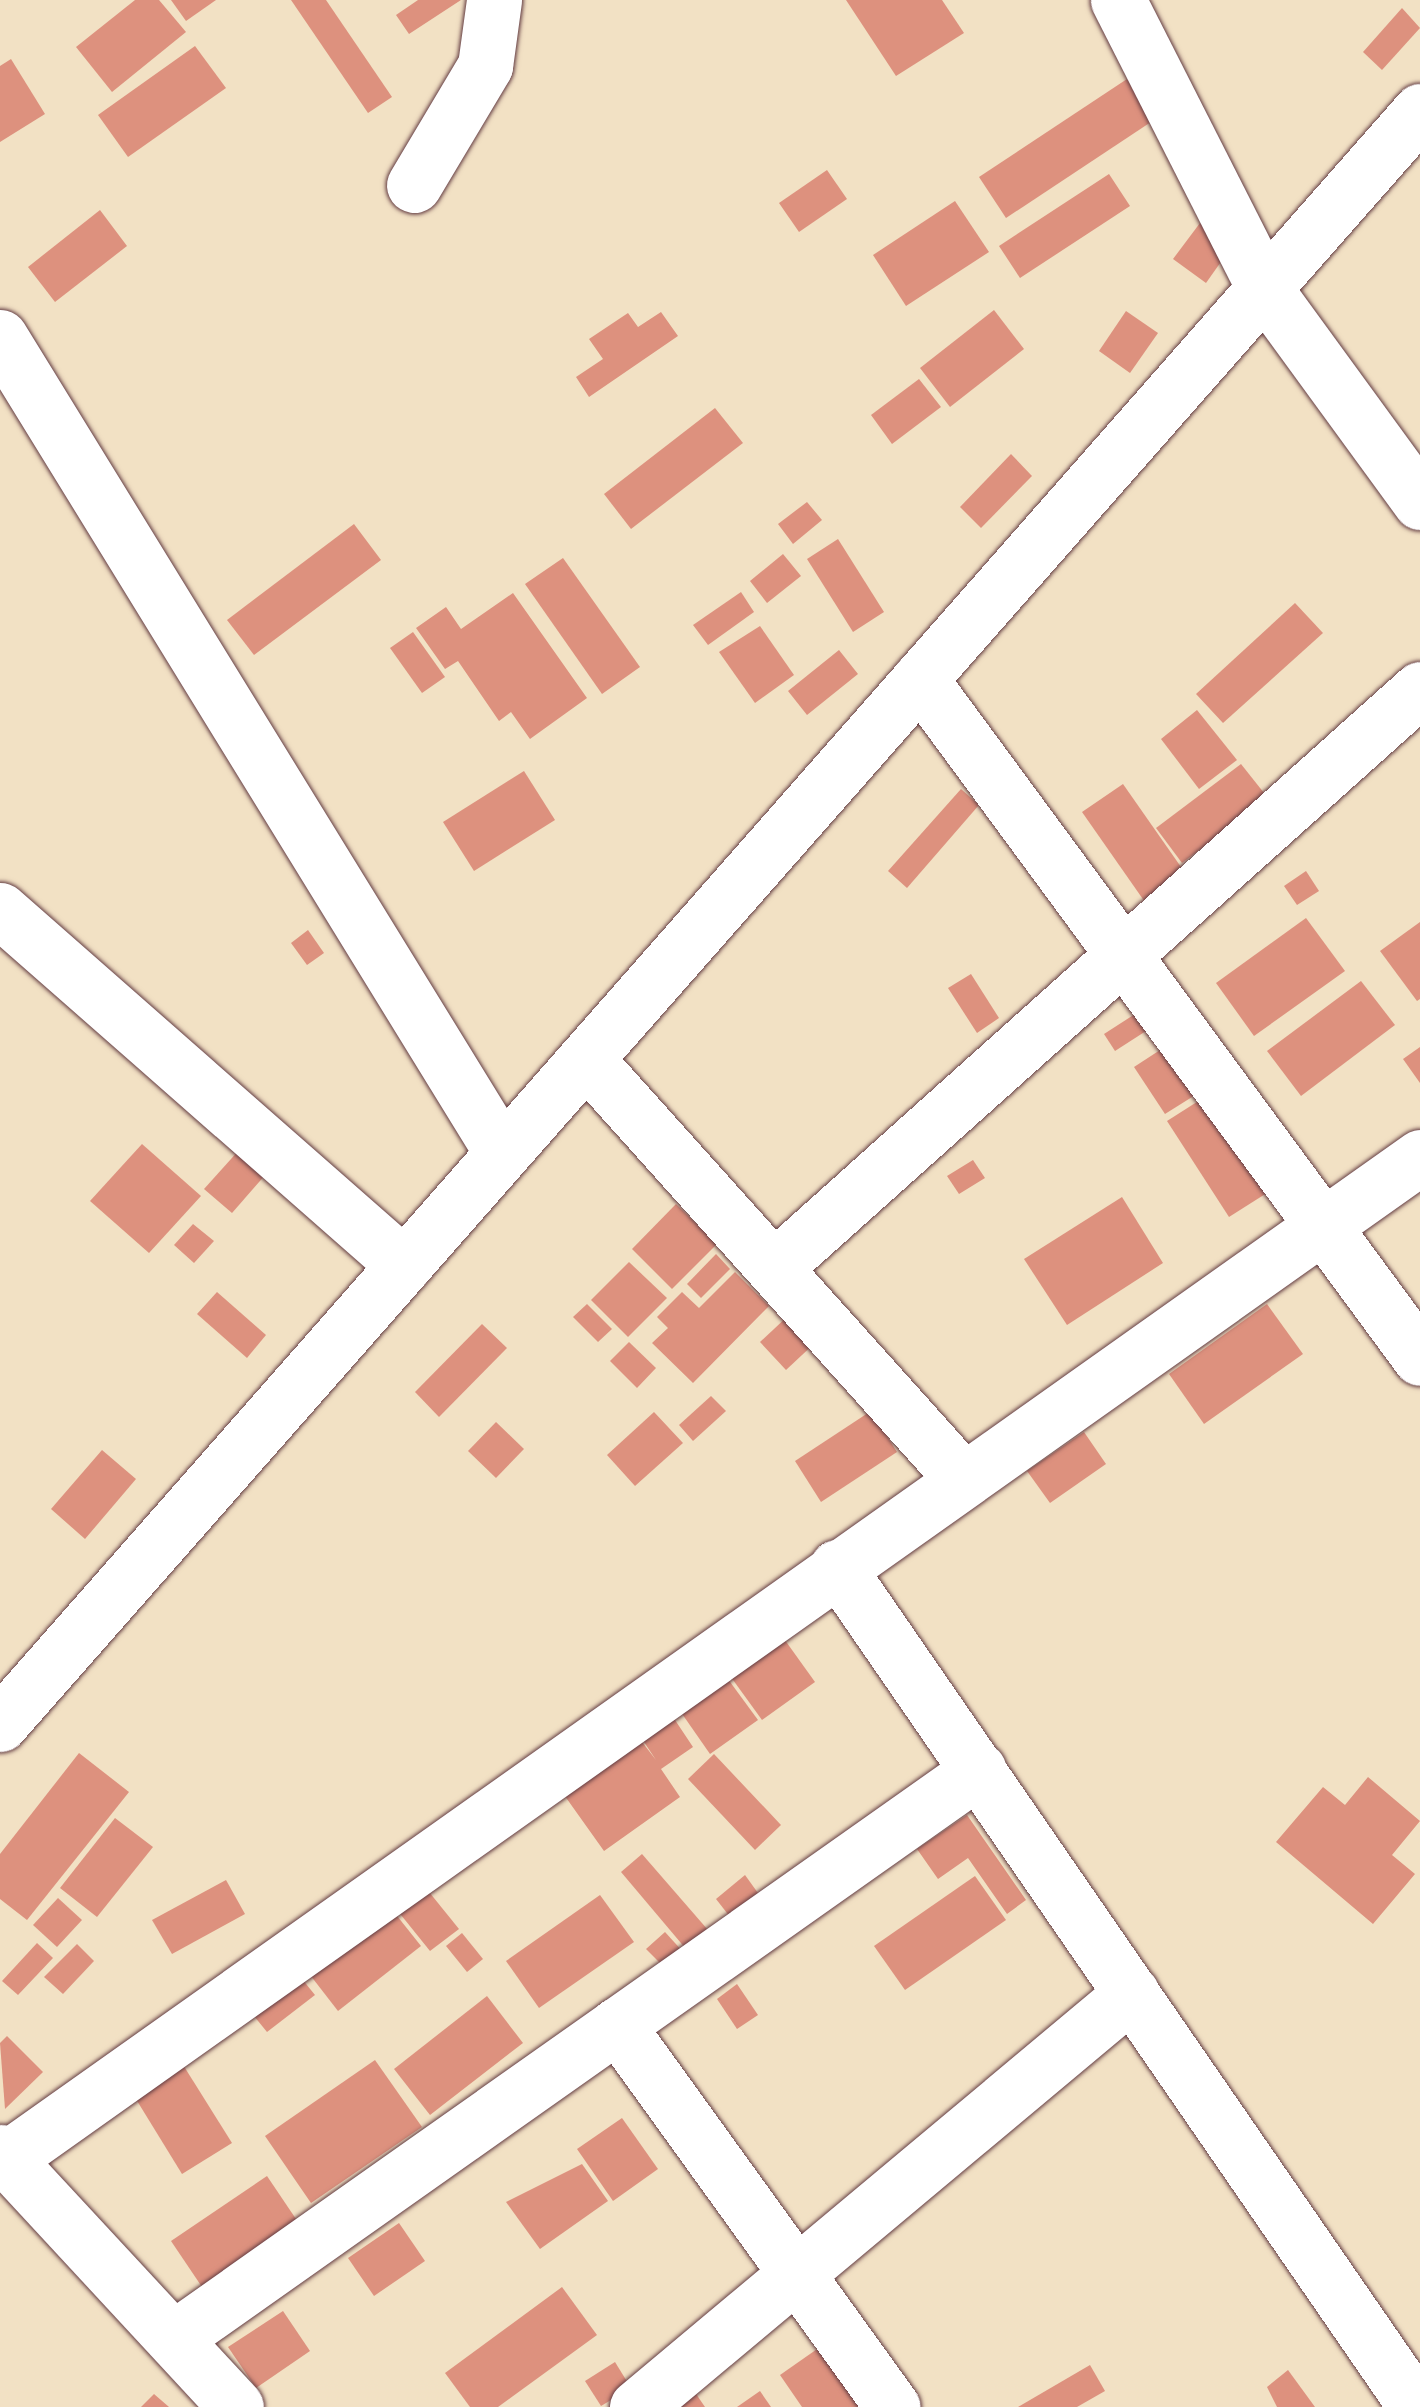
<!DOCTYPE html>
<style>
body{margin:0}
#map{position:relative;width:1420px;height:2407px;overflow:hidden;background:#f2e1c4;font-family:"IM FELL Great Primer",serif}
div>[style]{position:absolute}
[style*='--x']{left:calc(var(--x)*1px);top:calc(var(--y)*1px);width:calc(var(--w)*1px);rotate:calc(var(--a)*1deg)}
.building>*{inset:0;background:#dd917e}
.roads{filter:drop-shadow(0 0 2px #633c42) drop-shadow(0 0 2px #633c42)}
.minor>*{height:55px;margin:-27.5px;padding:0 27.5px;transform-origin:27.5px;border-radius:27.5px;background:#fff}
span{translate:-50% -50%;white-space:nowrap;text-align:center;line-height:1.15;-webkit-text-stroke:8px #fbf7ec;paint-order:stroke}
</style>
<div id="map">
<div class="building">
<div style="clip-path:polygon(135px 0,159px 0,186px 32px,112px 92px,76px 47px)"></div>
<div style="clip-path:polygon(171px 0,216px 0,186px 21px)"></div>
<div style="clip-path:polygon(291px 0,326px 0,392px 97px,368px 113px)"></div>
<div style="clip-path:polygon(418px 0,461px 0,409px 34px,396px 15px)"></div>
<div style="clip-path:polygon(846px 0,942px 0,964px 33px,896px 76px)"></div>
<div style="clip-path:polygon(1402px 8px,1420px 28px,1382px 70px,1363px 52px)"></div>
<div style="clip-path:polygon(195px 46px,226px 88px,128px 157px,98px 115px)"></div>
<div style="clip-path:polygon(11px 59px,45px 114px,0 142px,0 66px)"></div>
<div style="clip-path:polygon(1127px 79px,1154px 120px,1006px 218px,979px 177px)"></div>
<div style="clip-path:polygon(827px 170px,847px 199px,799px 232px,779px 203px)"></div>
<div style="clip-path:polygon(1109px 174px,1130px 206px,1020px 278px,999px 246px)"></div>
<div style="clip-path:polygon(955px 201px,989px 252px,906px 306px,873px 255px)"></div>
<div style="clip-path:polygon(100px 210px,127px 246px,55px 302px,28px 267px)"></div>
<div style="clip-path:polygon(1203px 219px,1235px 242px,1206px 283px,1173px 259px)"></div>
<div style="clip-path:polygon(994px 310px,1024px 349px,950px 407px,920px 368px)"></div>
<div style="clip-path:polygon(1126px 311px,1158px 333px,1130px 373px,1099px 351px)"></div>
<div style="clip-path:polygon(661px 312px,678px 336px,589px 397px,576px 377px,603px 359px,589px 339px,628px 313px,638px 327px)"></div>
<div style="clip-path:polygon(919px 379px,941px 407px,892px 444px,871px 415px)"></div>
<div style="clip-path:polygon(715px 408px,743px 443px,631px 529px,604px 494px)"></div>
<div style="clip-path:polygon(1011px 454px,1032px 476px,981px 528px,960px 507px)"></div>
<div style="clip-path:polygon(807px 502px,822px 520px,793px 544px,778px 524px)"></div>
<div style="clip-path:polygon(354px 524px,381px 560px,254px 655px,227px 620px)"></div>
<div style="clip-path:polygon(838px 539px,884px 612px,853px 632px,807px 559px)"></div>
<div style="clip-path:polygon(783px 554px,801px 576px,767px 603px,750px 581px)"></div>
<div style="clip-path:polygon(563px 558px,640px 667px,602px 694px,525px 584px)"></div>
<div style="clip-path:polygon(741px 592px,754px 612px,708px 645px,693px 625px)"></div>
<div style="clip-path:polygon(513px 593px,587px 698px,530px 739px,511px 712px,499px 721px,458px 661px,445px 669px,416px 628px,446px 607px,461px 629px)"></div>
<div style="clip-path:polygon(1295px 603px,1323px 633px,1223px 723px,1196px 694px)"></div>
<div style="clip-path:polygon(760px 626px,794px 675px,755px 703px,719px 652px)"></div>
<div style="clip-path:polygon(413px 632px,445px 677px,422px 693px,390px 648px)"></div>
<div style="clip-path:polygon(839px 650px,858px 674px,807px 715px,788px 691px)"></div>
<div style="clip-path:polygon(1197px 710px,1237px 760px,1199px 789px,1161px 739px)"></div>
<div style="clip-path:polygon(1241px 764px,1268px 798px,1182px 863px,1156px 828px)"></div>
<div style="clip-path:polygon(524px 771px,555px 820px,474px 871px,443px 822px)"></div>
<div style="clip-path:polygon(1123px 784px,1188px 877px,1147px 905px,1082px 812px)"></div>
<div style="clip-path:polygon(961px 789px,979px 805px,907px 888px,888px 871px)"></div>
<div style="clip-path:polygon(1306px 871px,1319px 891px,1297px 905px,1284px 886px)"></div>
<div style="clip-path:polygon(1306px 918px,1345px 971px,1254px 1036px,1216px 983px)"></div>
<div style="clip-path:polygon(1420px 922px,1420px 999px,1417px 1001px,1380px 951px)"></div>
<div style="clip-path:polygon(308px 930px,324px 953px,307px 965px,291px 943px)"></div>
<div style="clip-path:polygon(971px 974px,999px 1018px,977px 1033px,948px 988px)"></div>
<div style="clip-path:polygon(1361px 981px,1395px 1025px,1301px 1096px,1267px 1051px)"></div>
<div style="clip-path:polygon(1149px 1005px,1160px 1022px,1115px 1051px,1104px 1034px)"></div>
<div style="clip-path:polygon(1177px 1039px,1208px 1087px,1165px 1114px,1134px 1067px)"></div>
<div style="clip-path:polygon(1420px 1047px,1420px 1083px,1403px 1059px)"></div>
<div style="clip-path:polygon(1211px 1093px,1273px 1189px,1229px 1217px,1167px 1121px)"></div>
<div style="clip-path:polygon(142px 1144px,201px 1196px,149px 1253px,90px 1201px)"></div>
<div style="clip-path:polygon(240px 1149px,267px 1173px,232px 1213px,204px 1189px)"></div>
<div style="clip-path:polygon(973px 1160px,985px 1178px,959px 1194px,947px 1176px)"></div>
<div style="clip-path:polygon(1122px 1197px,1163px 1263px,1067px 1325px,1024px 1259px)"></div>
<div style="clip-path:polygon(676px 1204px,717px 1244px,672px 1289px,632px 1249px)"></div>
<div style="clip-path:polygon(193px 1224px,214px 1241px,194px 1263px,174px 1245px)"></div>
<div style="clip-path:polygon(716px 1254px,730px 1269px,701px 1298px,687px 1284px)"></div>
<div style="clip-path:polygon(629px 1262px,667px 1298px,628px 1337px,591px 1300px)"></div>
<div style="clip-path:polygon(735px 1272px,769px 1306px,693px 1383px,652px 1343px,668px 1328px,657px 1317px,682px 1292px,699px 1308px)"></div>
<div style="clip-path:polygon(217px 1292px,266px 1335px,247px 1358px,197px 1314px)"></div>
<div style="clip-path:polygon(587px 1304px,612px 1329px,598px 1342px,573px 1317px)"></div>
<div style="clip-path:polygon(1267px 1304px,1303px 1354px,1204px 1424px,1169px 1374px)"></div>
<div style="clip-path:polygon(791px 1313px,817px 1341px,786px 1370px,760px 1342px)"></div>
<div style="clip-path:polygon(482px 1324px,507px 1348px,439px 1417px,415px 1392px)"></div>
<div style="clip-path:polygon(629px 1342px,656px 1368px,637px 1388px,610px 1361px)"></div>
<div style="clip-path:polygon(711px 1396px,726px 1411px,693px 1441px,679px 1425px)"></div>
<div style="clip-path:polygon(871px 1411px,897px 1452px,821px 1502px,795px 1461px)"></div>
<div style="clip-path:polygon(654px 1412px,683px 1443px,635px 1486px,607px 1455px)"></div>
<div style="clip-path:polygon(496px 1422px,524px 1449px,496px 1478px,468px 1451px)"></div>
<div style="clip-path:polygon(1084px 1432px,1106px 1464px,1050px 1503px,1027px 1471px)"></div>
<div style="clip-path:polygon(102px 1450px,136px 1479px,85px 1539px,51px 1509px)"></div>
<div style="clip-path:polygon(782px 1636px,815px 1682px,762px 1720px,728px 1673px)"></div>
<div style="clip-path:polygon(725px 1675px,758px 1720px,710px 1754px,678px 1708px)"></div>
<div style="clip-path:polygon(671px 1714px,693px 1747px,661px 1769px,680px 1797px,604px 1851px,562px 1792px,639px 1738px,656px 1760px,640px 1736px)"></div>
<div style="clip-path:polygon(79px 1753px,129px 1792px,27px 1920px,0 1899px,0 1854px)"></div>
<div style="clip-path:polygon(714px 1754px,781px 1825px,755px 1850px,688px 1779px)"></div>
<div style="clip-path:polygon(1368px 1777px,1420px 1821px,1392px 1855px,1415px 1874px,1373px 1924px,1276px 1842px,1323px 1787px,1345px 1805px)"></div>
<div style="clip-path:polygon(967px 1815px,1026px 1900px,1007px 1914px,968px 1858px,938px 1879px,917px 1849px)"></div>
<div style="clip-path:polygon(115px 1818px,153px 1847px,97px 1917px,60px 1888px)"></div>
<div style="clip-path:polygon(642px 1854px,708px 1930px,686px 1949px,621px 1872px)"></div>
<div style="clip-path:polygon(745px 1875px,763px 1900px,734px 1922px,716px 1899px)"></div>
<div style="clip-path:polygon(975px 1876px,1006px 1920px,905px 1990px,874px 1946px)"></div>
<div style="clip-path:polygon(226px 1880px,245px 1914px,172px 1954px,152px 1920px)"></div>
<div style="clip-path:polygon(421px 1882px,459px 1929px,430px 1951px,393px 1905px)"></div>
<div style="clip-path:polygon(600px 1895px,634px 1942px,539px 2008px,506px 1961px)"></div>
<div style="clip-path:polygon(58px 1898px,82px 1920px,57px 1947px,33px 1925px)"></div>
<div style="clip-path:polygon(390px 1907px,421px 1946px,338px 2011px,307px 1971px)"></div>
<div style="clip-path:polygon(665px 1932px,685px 1954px,668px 1971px,646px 1949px)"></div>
<div style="clip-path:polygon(462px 1933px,483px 1959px,467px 1972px,446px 1946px)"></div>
<div style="clip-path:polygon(37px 1943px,53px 1958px,18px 1995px,2px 1981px)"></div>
<div style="clip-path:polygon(77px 1944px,94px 1961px,63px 1994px,44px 1977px)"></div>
<div style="clip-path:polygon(298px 1974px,315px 1995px,267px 2032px,250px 2011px)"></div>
<div style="clip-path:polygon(737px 1984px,758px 2015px,737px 2029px,717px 1999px)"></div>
<div style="clip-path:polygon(487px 1996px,523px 2043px,430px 2115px,394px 2069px)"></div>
<div style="clip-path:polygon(7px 2036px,43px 2072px,5px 2109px,0 2043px)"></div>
<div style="clip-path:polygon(180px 2060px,232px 2143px,182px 2174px,131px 2091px)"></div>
<div style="clip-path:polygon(375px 2060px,422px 2127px,311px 2203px,265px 2136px)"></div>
<div style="clip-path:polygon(622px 2118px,658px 2169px,613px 2201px,577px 2149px)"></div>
<div style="clip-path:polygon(582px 2164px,608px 2201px,540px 2249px,506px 2202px)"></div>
<div style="clip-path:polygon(267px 2176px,298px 2222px,202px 2287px,171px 2241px)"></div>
<div style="clip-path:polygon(399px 2223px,425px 2261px,374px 2296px,348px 2258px)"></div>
<div style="clip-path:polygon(562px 2287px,597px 2335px,498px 2407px,470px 2407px,445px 2373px)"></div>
<div style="clip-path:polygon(283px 2311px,310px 2351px,256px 2388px,228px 2347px)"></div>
<div style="clip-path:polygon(820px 2347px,861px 2407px,802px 2407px,780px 2375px)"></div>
<div style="clip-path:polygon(615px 2362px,631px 2388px,601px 2406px,585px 2381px)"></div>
<div style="clip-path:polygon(1090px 2365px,1105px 2391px,1077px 2407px,1018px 2407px)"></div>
<div style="clip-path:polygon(1288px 2370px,1315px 2407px,1277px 2407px,1267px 2387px)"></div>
<div style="clip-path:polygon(692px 2388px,705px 2407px,677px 2407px)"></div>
<div style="clip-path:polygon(760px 2391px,771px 2407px,737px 2407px)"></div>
<div style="clip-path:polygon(154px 2394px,169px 2407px,141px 2407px)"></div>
</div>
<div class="roads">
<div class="minor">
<div style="--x:1118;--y:0;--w:323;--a:63.1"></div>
<div style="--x:1264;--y:288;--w:265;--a:53.9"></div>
<div style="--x:414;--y:185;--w:139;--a:-59.2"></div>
<div style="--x:485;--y:66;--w:67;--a:-82.2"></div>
<div style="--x:0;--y:337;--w:958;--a:58.4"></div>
<div style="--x:920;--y:679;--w:843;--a:53.63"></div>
<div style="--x:0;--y:910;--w:538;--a:41.31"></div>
<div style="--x:586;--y:1059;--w:563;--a:48.1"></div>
<div style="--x:777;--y:1265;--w:863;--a:-41.85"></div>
<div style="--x:837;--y:1567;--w:1020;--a:55.42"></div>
<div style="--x:0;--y:1724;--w:2149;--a:-48.64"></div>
<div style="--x:617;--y:2025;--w:471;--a:54.2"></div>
<div style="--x:0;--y:2152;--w:347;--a:47.2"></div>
<div style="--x:6;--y:2159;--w:1733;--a:-35.32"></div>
<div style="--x:174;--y:2338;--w:985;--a:-35.21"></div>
<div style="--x:637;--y:2407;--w:645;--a:-39.91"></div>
</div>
</div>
</div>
